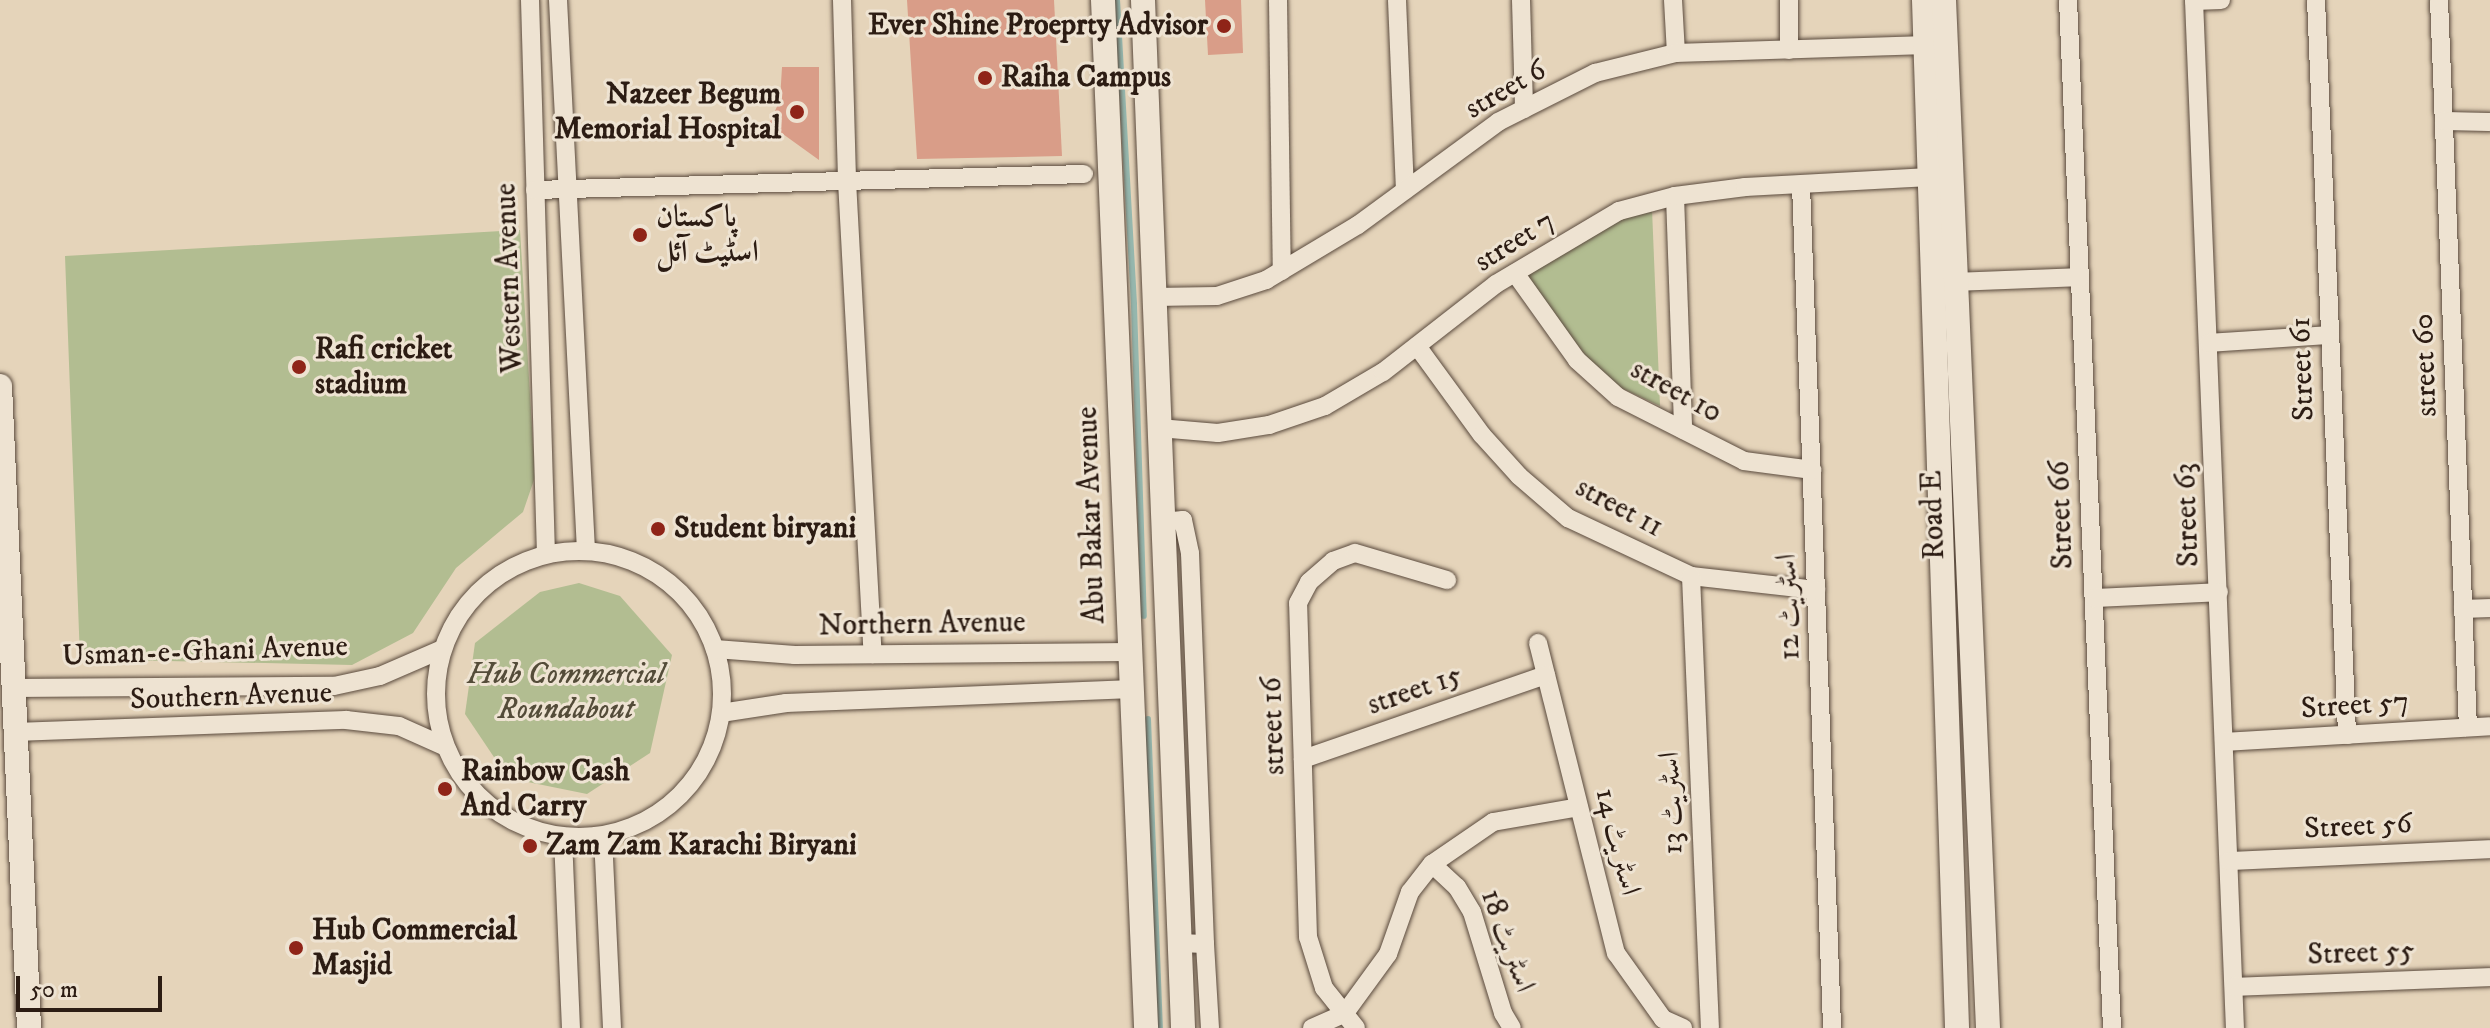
<!DOCTYPE html>
<meta charset="utf-8">
<style>
body{margin:0}
#map{position:relative;width:2490px;height:1028px;overflow:hidden;background:#e5d4ba;font-family:"IM FELL DW Pica",Amiri,serif}
div>[style]{position:absolute}
[style*='--x']{left:calc(var(--x)*1px);top:calc(var(--y)*1px);width:calc(var(--w)*1px);rotate:calc(var(--a)*1deg)}
.green>*{inset:0;background:#b2bd91}
.stream>*{height:6px;margin:-3px;padding:0 3px;transform-origin:3px;border-radius:3px;background:#96b8af}
.building>*{inset:0;background:#d99d88}
.roads{filter:drop-shadow(0 0 2px #5a4a3d) drop-shadow(0 0 2px #5a4a3d)}
.street>*{height:18px;margin:-9px;padding:0 9px;transform-origin:9px;border-radius:9px;background:#eee3d2}
.street>.ring{margin:-9px;padding:0;box-sizing:content-box;background:none;border:18px solid #eee3d2;border-radius:50%}
.secondary>*{height:24px;margin:-12px;padding:0 12px;transform-origin:12px;border-radius:12px;background:#eee3d2}
.dots>*{width:22px;height:22px;translate:-50% -50%;box-sizing:border-box;border:4px solid #eee3d2;border-radius:50%}
span{translate:-50% -50%;white-space:nowrap;text-align:center;line-height:1.15;-webkit-text-stroke:6px #eee3d2;paint-order:stroke}
.poi-label{font-size:30px;color:#2c1c13;font-weight:700}
.right{translate:-100% -50%;text-align:right}
.left{translate:0 -50%;text-align:left}
.street-label{font-size:30px;color:#2c1c13}
.park-label{font-size:30px;color:#544c39;font-style:italic}
.scale{position:absolute;left:16px;top:976px;width:146px;height:36px;box-sizing:border-box;border:4px solid #2c1c13;border-top:0;padding-left:10px;font-size:24px;line-height:28px;white-space:nowrap;color:#2c1c13;-webkit-text-stroke:6px #eee3d2;paint-order:stroke}
</style>
<div id="map">
<div class="green">
<div style="clip-path:polygon(1652px 209px,1660px 406px,1617px 386px,1592px 364px,1525px 276px,1607px 224px)"></div>
<div style="clip-path:polygon(520px 230px,535px 477px,523px 512px,456px 568px,413px 633px,352px 665px,80px 659px,65px 256px)"></div>
<div style="clip-path:polygon(579px 583px,620px 596px,672px 655px,650px 753px,587px 794px,508px 778px,465px 714px,475px 643px,540px 592px)"></div>
</div>
<div class="stream">
<div style="--x:1117;--y:0;--w:305;--a:86.8"></div>
<div style="--x:1134;--y:305;--w:311;--a:88.2"></div>
<div style="--x:1148;--y:719;--w:309;--a:87.8"></div>
</div>
<div class="building">
<div style="clip-path:polygon(907px 0,1054px 0,1062px 156px,917px 159px)"></div>
<div style="clip-path:polygon(1205px 0,1241px 0,1243px 53px,1208px 55px)"></div>
<div style="clip-path:polygon(782px 67px,819px 67px,819px 160px,769px 124px,780px 100px)"></div>
</div>
<div class="roads">
<div class="street">
<div style="--x:530;--y:0;--w:554;--a:88.35"></div>
<div style="--x:558;--y:0;--w:551;--a:87.09"></div>
<div style="--x:842;--y:0;--w:181;--a:88.4"></div>
<div style="--x:847;--y:181;--w:474;--a:86.9"></div>
<div style="--x:1278;--y:0;--w:271;--a:89.2"></div>
<div style="--x:1397;--y:0;--w:190;--a:87.6"></div>
<div style="--x:1521;--y:0;--w:109;--a:88.4"></div>
<div style="--x:1673;--y:0;--w:53;--a:86.8"></div>
<div style="--x:1789;--y:0;--w:50;--a:90"></div>
<div style="--x:2068;--y:0;--w:1029;--a:87.55"></div>
<div style="--x:2194;--y:0;--w:1029;--a:87.72"></div>
<div style="--x:2316;--y:0;--w:736;--a:87.58"></div>
<div style="--x:2439;--y:0;--w:728;--a:87.72"></div>
<div style="--x:2194;--y:1;--w:27;--a:-2"></div>
<div style="--x:2444;--y:121;--w:46;--a:1.2"></div>
<div style="--x:1801;--y:185;--w:844;--a:87.89"></div>
<div style="--x:535;--y:190;--w:549;--a:-1.67"></div>
<div style="--x:1675;--y:196;--w:234;--a:88"></div>
<div style="--x:1515;--y:273;--w:107;--a:54.5"></div>
<div style="--x:1577;--y:360;--w:55;--a:42.1"></div>
<div style="--x:1618;--y:397;--w:141;--a:26.9"></div>
<div style="--x:1744;--y:461;--w:69;--a:7.5"></div>
<div style="--x:1956;--y:282;--w:124;--a:-2.3"></div>
<div style="--x:1154;--y:297;--w:63;--a:-0.9"></div>
<div style="--x:1217;--y:296;--w:52;--a:-18.1"></div>
<div style="--x:1266;--y:280;--w:107;--a:-30.9"></div>
<div style="--x:1358;--y:225;--w:174;--a:-36.3"></div>
<div style="--x:1498;--y:122;--w:109;--a:-26.8"></div>
<div style="--x:1595;--y:73;--w:83;--a:-13.9"></div>
<div style="--x:1676;--y:53;--w:250;--a:-1.8"></div>
<div style="--x:2209;--y:343;--w:121;--a:-3.8"></div>
<div style="--x:1417;--y:346;--w:110;--a:53.9"></div>
<div style="--x:1482;--y:435;--w:55;--a:47.9"></div>
<div style="--x:1519;--y:476;--w:65;--a:40.6"></div>
<div style="--x:1568;--y:518;--w:136;--a:25.2"></div>
<div style="--x:1691;--y:576;--w:126;--a:6.4"></div>
<div style="--x:1159;--y:428;--w:59;--a:4.8"></div>
<div style="--x:1218;--y:433;--w:52;--a:-8.9"></div>
<div style="--x:1269;--y:425;--w:59;--a:-18.7"></div>
<div style="--x:1325;--y:406;--w:67;--a:-30.4"></div>
<div style="--x:1383;--y:372;--w:143;--a:-37.9"></div>
<div style="--x:1496;--y:284;--w:143;--a:-30.7"></div>
<div style="--x:1619;--y:211;--w:58;--a:-15"></div>
<div style="--x:1675;--y:196;--w:71;--a:-7.3"></div>
<div style="--x:1745;--y:187;--w:185;--a:-3.1"></div>
<div style="--x:1163;--y:522;--w:20;--a:-6"></div>
<div style="--x:1183;--y:520;--w:34;--a:78"></div>
<div style="--x:1190;--y:553;--w:391;--a:87.8"></div>
<div style="--x:1205;--y:944;--w:26;--a:-178"></div>
<div class="ring" style="left:436px;top:551px;width:268px;height:268px"></div>
<div style="--x:1691;--y:576;--w:452;--a:87.6"></div>
<div style="--x:2094;--y:598;--w:125;--a:-2.7"></div>
<div style="--x:2463;--y:609;--w:27;--a:-2"></div>
<div style="--x:1538;--y:643;--w:320;--a:75.9"></div>
<div style="--x:1616;--y:953;--w:81;--a:54.5"></div>
<div style="--x:1663;--y:1019;--w:22;--a:24"></div>
<div style="--x:715;--y:649;--w:80;--a:4.3"></div>
<div style="--x:795;--y:655;--w:335;--a:-0.5"></div>
<div style="--x:12;--y:688;--w:322;--a:-0.4"></div>
<div style="--x:334;--y:686;--w:47;--a:-12.3"></div>
<div style="--x:380;--y:676;--w:68;--a:-23.5"></div>
<div style="--x:721;--y:713;--w:66;--a:-8.7"></div>
<div style="--x:786;--y:703;--w:347;--a:-2.3"></div>
<div style="--x:15;--y:732;--w:331;--a:-2.1"></div>
<div style="--x:346;--y:720;--w:53;--a:6.5"></div>
<div style="--x:399;--y:726;--w:49;--a:24"></div>
<div style="--x:2224;--y:742;--w:266;--a:-3.4"></div>
<div style="--x:1303;--y:759;--w:257;--a:-19.1"></div>
<div style="--x:603;--y:837;--w:191;--a:87.3"></div>
<div style="--x:563;--y:838;--w:190;--a:87.6"></div>
<div style="--x:2229;--y:861;--w:261;--a:-2.6"></div>
<div style="--x:1432;--y:864;--w:74;--a:-34.5"></div>
<div style="--x:1493;--y:822;--w:87;--a:-9.9"></div>
<div style="--x:1205;--y:944;--w:84;--a:86.6"></div>
<div style="--x:2234;--y:987;--w:256;--a:-2.2"></div>
<div style="--x:1312;--y:1028;--w:36;--a:-24"></div>
<div style="--x:1345;--y:1013;--w:73;--a:-53.9"></div>
<div style="--x:1388;--y:954;--w:66;--a:-70.5"></div>
<div style="--x:1410;--y:892;--w:36;--a:-52"></div>
<div style="--x:1432;--y:864;--w:34;--a:43"></div>
<div style="--x:1457;--y:887;--w:29;--a:59"></div>
<div style="--x:1472;--y:912;--w:106;--a:72.9"></div>
<div style="--x:1503;--y:1013;--w:17;--a:59"></div>
<div style="--x:1356;--y:1028;--w:51;--a:-128.7"></div>
<div style="--x:1324;--y:988;--w:53;--a:-107.4"></div>
<div style="--x:1308;--y:937;--w:334;--a:-91.7"></div>
<div style="--x:1298;--y:603;--w:24;--a:-62"></div>
<div style="--x:1309;--y:582;--w:32;--a:-41"></div>
<div style="--x:1333;--y:561;--w:23;--a:-20"></div>
<div style="--x:1355;--y:553;--w:96;--a:16.4"></div>
</div>
<div class="secondary">
<div style="--x:1103;--y:0;--w:1029;--a:87.6"></div>
<div style="--x:1143;--y:0;--w:1029;--a:87.77"></div>
<div style="--x:1924;--y:0;--w:1029;--a:88.16"></div>
<div style="--x:1944;--y:0;--w:1029;--a:87.55"></div>
<div style="--x:0;--y:386;--w:643;--a:87.41"></div>
</div>
</div>
<div class="dots">
<div style="left:1224px;top:26px;background:#8f2418"></div>
<div style="left:985px;top:78px;background:#8f2418"></div>
<div style="left:797px;top:112px;background:#8f2418"></div>
<div style="left:640px;top:235px;background:#8f2418"></div>
<div style="left:299px;top:367px;background:#8f2418"></div>
<div style="left:658px;top:529px;background:#8f2418"></div>
<div style="left:445px;top:789px;background:#8f2418"></div>
<div style="left:530px;top:846px;background:#8f2418"></div>
<div style="left:296px;top:948px;background:#8f2418"></div>
</div>
<div class="poi-label">
<span class="right" style="left:1208px;top:26px">Ever Shine Proeprty Advisor</span>
<span class="left" style="left:1001px;top:78px">Raiha Campus</span>
<span class="right" style="left:781px;top:112px">Nazeer Begum<br>Memorial Hospital</span>
<span class="left" style="left:656px;top:235px">پاکستان<br>اسٹیٹ آئل</span>
<span class="left" style="left:315px;top:367px">Rafi cricket<br>stadium</span>
<span class="left" style="left:674px;top:529px">Student biryani</span>
<span class="left" style="left:461px;top:789px">Rainbow Cash<br>And Carry</span>
<span class="left" style="left:546px;top:846px">Zam Zam Karachi Biryani</span>
<span class="left" style="left:312px;top:948px">Hub Commercial<br>Masjid</span>
</div>
<div class="street-label">
<span style="left:1506px;top:90px;rotate:-30deg">street 6</span>
<span style="left:1515px;top:242px;rotate:-32deg">street 7</span>
<span style="left:510px;top:278px;rotate:-92deg">Western Avenue</span>
<span style="left:2426px;top:365px;rotate:-92deg">street 60</span>
<span style="left:2303px;top:369px;rotate:-92deg">Street 61</span>
<span style="left:1676px;top:392px;rotate:29deg">street 10</span>
<span style="left:1619px;top:508px;rotate:28deg">street 11</span>
<span style="left:1092px;top:515px;rotate:-92deg">Abu Bakar Avenue</span>
<span style="left:1934px;top:515px;rotate:-92deg">Road E</span>
<span style="left:2062px;top:515px;rotate:-92deg">Street 66</span>
<span style="left:2188px;top:515px;rotate:-92deg">Street 63</span>
<span style="left:1789px;top:607px;rotate:-92deg">اسٹریٹ 12</span>
<span style="left:922px;top:625px;rotate:-1deg">Northern Avenue</span>
<span style="left:205px;top:652px;rotate:-2deg">Usman-e-Ghani Avenue</span>
<span style="left:1415px;top:691px;rotate:-19deg">street 15</span>
<span style="left:231px;top:697px;rotate:-2deg">Southern Avenue</span>
<span style="left:2355px;top:706px;rotate:-4deg">Street 57</span>
<span style="left:1274px;top:726px;rotate:-92deg">street 16</span>
<span style="left:1672px;top:803px;rotate:-92deg">اسٹریٹ 13</span>
<span style="left:2358px;top:827px;rotate:-3deg">Street 56</span>
<span style="left:1617px;top:842px;rotate:76deg">اسٹریٹ 14</span>
<span style="left:1507px;top:941px;rotate:70deg">اسٹریٹ 18</span>
<span style="left:2361px;top:954px;rotate:-2deg">Street 55</span>
</div>
<div class="park-label">
<span style="left:566px;top:692px">Hub Commercial<br>Roundabout</span>
</div>
<div class="scale">50 m</div>
</div>
